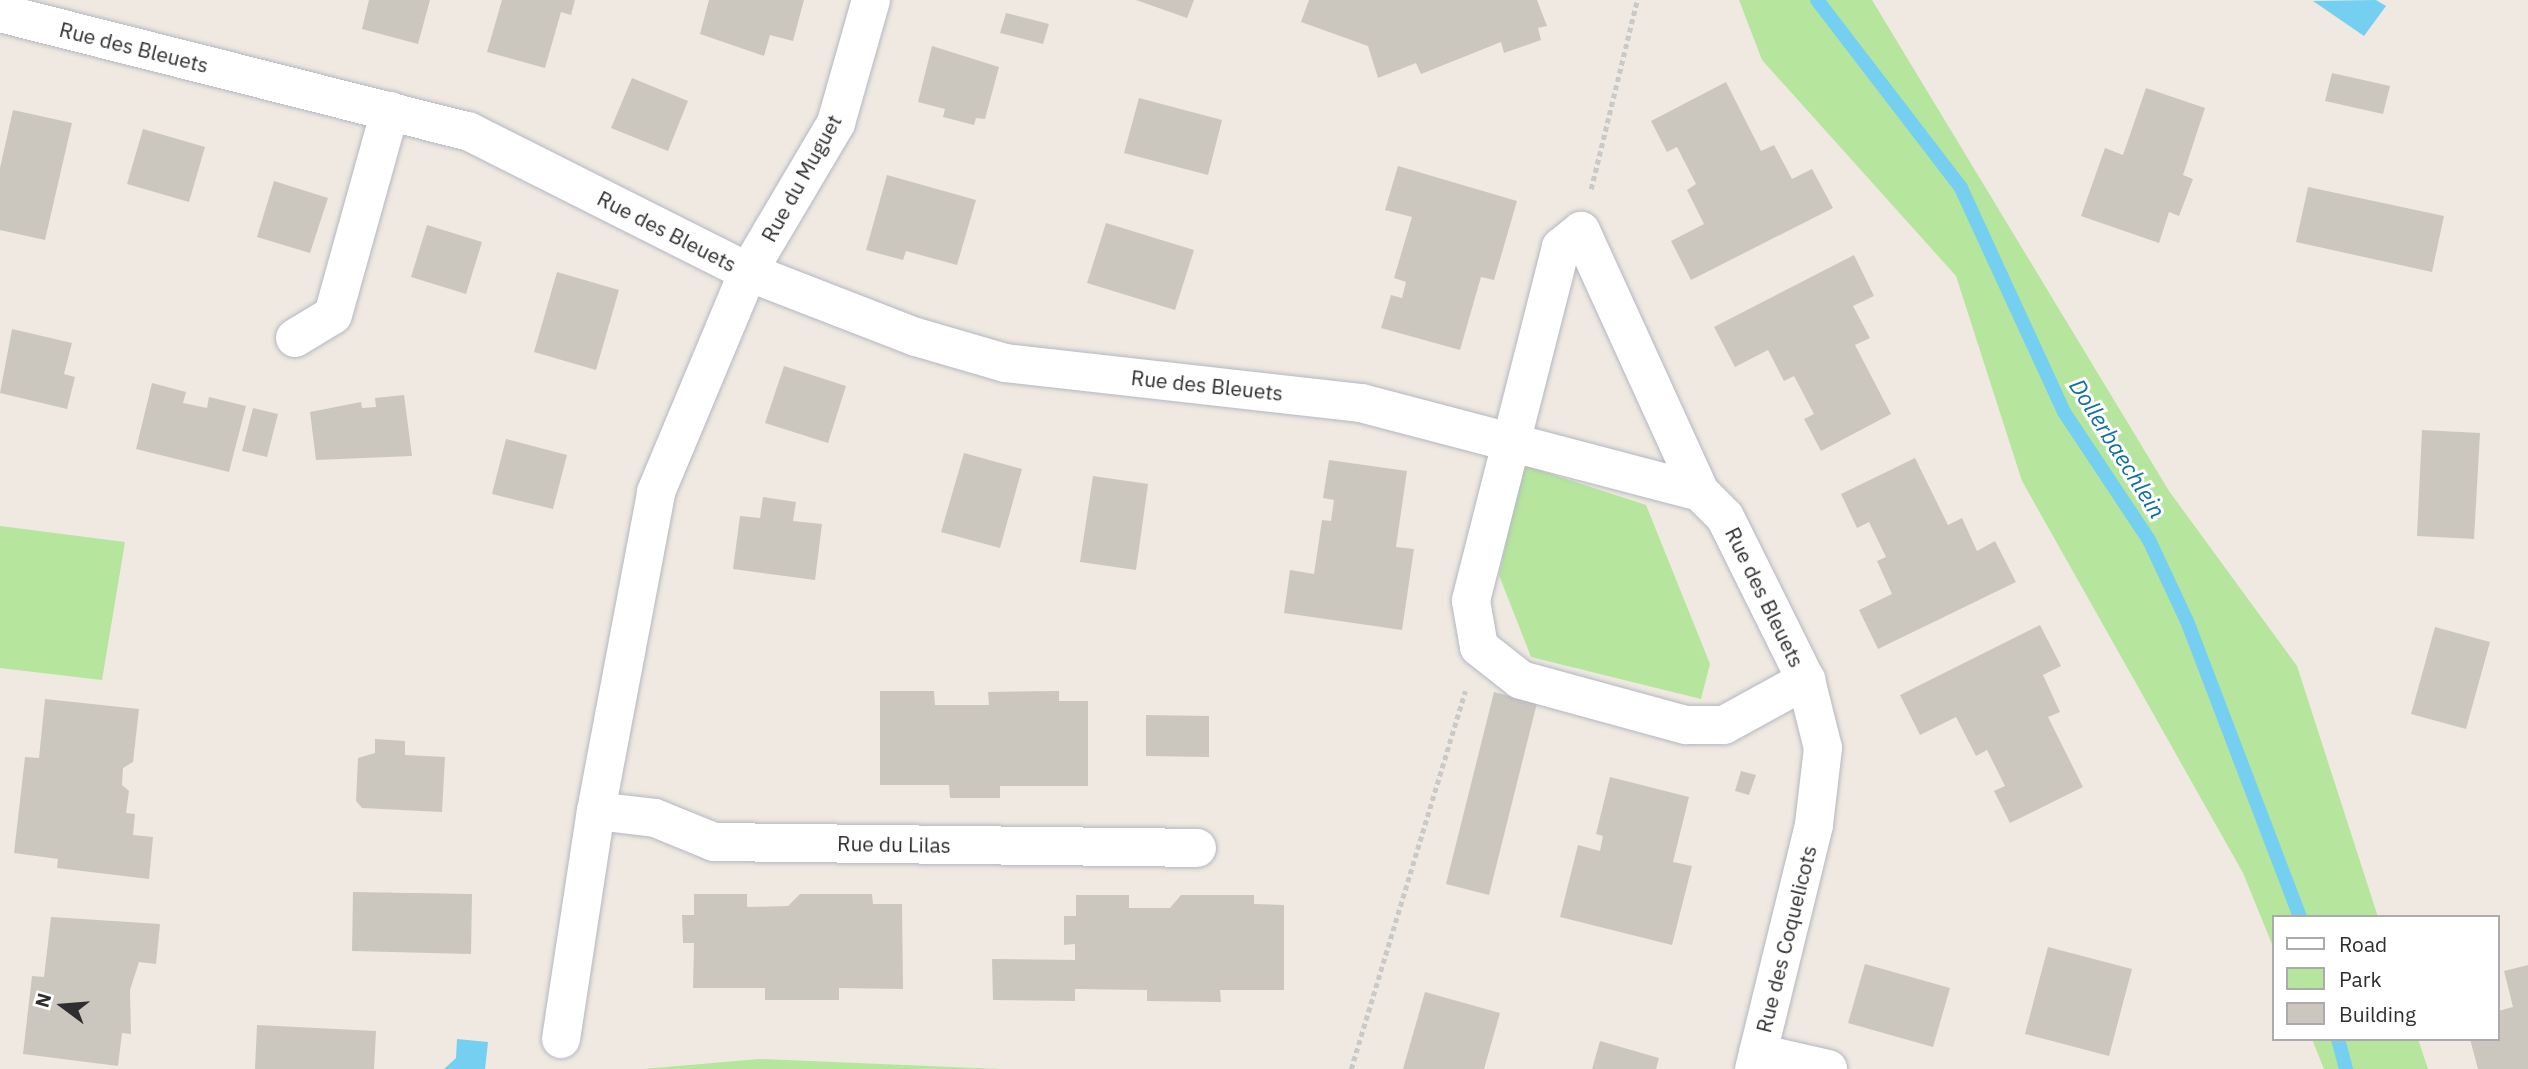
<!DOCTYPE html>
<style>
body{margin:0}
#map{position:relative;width:2528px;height:1069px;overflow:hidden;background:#efe9e1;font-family:"IBM Plex Sans",sans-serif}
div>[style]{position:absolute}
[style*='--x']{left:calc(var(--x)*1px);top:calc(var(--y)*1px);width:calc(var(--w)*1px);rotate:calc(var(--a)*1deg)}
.green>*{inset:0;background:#b6e59e}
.water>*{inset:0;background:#75cff0}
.stream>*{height:14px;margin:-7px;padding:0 7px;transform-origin:7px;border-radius:7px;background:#75cff0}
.building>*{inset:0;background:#cbc7bf}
.path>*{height:4.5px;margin-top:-2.25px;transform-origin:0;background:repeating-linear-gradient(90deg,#c9c9c9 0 5px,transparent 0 8.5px)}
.roads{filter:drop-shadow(0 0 2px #b4b7c1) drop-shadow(0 0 2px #b4b7c1)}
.minor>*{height:38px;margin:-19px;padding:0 19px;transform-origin:19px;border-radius:19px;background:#fff}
span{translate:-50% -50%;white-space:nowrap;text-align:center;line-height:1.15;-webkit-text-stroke:6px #fff;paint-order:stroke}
.street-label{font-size:21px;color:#2e2e2e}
.water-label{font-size:23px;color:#0d6fa3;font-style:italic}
.legend{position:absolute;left:2272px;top:915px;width:228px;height:126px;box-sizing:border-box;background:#fff;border:2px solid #ababab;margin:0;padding:9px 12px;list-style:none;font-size:21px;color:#2e2e2e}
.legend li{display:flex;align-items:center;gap:14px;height:35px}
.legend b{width:35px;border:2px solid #ababab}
.north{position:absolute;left:28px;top:971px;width:70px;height:70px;-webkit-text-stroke:5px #fff;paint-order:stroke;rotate:286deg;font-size:19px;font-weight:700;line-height:28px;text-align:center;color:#2e2e2e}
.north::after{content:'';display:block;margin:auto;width:24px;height:32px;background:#2e2e2e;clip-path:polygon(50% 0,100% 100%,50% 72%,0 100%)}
</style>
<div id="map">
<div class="green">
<div style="clip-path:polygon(1739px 0,1872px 0,2169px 491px,2297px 666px,2378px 917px,2274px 917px,2274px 949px,2243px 873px,2022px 481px,1956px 276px,1762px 60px)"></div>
<div style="clip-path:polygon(1523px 465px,1646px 505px,1710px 664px,1701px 699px,1531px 657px,1499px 575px)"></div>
<div style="clip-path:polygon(0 526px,125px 542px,102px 680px,0 668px)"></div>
<div style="clip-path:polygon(2312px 1039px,2418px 1039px,2428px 1069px,2324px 1069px)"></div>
<div style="clip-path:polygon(759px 1059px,1001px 1069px,643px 1069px)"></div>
</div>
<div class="water">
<div style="clip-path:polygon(2376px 0,2386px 6px,2364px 36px,2313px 1px)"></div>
<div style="clip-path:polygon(457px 1039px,488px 1042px,485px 1069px,444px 1069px,456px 1058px)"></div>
</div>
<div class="stream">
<div style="--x:1817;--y:0;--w:237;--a:52.5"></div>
<div style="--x:1961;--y:188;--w:247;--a:65.3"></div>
<div style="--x:2064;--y:412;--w:154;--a:56.4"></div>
<div style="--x:2149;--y:540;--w:89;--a:64.9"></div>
<div style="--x:2187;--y:621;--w:317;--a:69.1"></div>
<div style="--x:2338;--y:1039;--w:31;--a:75"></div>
</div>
<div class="building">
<div style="clip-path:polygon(369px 0,430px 0,418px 44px,362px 29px)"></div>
<div style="clip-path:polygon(502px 0,575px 0,571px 15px,561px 12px,545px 68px,487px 52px)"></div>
<div style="clip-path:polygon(709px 0,804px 0,793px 41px,770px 35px,764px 56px,700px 34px)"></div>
<div style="clip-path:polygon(1136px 0,1194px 0,1187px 18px)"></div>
<div style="clip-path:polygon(1309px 0,1537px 0,1547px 26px,1538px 28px,1541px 40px,1504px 53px,1501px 42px,1421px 74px,1416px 63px,1378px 78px,1368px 46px,1301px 22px)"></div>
<div style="clip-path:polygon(1006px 13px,1049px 24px,1043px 44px,1000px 33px)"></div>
<div style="clip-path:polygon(932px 46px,999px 67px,985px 119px,976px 118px,974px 125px,943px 117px,945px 109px,918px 102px)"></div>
<div style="clip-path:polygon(2332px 73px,2390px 86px,2383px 114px,2325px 101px)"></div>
<div style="clip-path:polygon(632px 78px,688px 101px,668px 151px,611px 128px)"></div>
<div style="clip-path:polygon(1726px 82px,1761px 151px,1774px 145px,1792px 179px,1812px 169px,1833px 208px,1691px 280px,1671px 241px,1704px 224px,1687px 190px,1696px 184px,1677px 147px,1667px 152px,1651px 121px)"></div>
<div style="clip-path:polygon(2146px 88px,2205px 108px,2183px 175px,2193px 179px,2179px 216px,2169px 212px,2159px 243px,2081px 216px,2105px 148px,2123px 155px)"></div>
<div style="clip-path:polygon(1139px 98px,1222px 120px,1208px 175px,1124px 153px)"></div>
<div style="clip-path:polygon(13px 110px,72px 123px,45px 240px,0 230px,0 168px)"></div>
<div style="clip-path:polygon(143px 129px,205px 147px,189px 202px,127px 184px)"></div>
<div style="clip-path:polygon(1398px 166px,1517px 201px,1494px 280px,1481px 277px,1460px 350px,1381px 328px,1391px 295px,1402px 298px,1406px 282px,1394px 278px,1412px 217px,1385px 210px)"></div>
<div style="clip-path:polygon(887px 175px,976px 200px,957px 265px,906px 251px,903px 260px,866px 250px)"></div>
<div style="clip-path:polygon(274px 181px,328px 198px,310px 253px,257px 237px)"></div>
<div style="clip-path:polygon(2308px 187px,2444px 216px,2432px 272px,2296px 242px)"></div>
<div style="clip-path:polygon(1106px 223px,1194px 250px,1175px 310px,1087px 283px)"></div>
<div style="clip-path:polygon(427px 225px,482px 242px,466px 294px,411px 277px)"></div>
<div style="clip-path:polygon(1854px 255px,1874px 296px,1853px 306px,1870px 338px,1855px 345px,1891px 414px,1821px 451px,1804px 419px,1814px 414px,1794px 376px,1784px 381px,1768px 350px,1735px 367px,1714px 327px)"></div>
<div style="clip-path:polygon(557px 272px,619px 290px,596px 370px,534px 352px)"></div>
<div style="clip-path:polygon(12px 329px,72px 343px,64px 374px,75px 377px,67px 409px,0 393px)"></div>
<div style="clip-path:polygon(784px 366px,846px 386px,828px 443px,765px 423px)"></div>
<div style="clip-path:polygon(152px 383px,186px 392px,183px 403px,207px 408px,209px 397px,246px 406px,229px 472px,136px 449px)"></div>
<div style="clip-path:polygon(404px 395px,412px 456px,316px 460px,310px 412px,361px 402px,362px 408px,376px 407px,375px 398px)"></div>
<div style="clip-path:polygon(253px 408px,278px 414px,267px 457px,242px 451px)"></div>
<div style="clip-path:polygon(2422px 430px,2480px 433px,2474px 539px,2417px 536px)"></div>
<div style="clip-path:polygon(506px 439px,567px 455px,553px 509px,492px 494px)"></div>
<div style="clip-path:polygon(964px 453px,1022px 469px,1000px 548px,941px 532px)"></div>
<div style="clip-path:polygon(1915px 458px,1948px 525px,1962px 518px,1977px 551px,1995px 541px,2016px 582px,1878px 649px,1859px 610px,1892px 594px,1877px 561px,1886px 557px,1869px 522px,1857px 528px,1841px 494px)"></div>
<div style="clip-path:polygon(1329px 460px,1407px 471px,1396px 547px,1414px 549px,1402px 630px,1284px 613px,1290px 570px,1314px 574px,1322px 520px,1331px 521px,1334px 500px,1323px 498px)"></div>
<div style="clip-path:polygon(1093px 476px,1148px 484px,1136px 570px,1080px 562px)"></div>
<div style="clip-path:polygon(763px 497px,796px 502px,793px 521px,822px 524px,815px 580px,733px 569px,740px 516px,760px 518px)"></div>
<div style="clip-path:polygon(2040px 625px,2061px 666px,2043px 675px,2060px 712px,2048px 717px,2083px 787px,2010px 823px,1994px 791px,2005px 786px,1987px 750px,1976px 756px,1956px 717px,1920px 735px,1900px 695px)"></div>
<div style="clip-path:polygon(2435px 627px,2490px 642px,2466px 729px,2411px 714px)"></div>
<div style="clip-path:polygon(880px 691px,934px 691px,935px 705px,989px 705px,988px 692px,1059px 691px,1059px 701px,1088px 701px,1088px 786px,1000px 786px,1000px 798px,950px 798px,949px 785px,880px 785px)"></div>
<div style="clip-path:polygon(1494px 692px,1537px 703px,1489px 895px,1446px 884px)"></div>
<div style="clip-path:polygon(45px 699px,139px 709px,133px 762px,123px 768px,122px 785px,129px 791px,126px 813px,135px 814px,133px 835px,153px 837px,149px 879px,57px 868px,58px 859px,14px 853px,25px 757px,39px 758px)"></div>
<div style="clip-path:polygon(1146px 715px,1209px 716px,1209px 757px,1146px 756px)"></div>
<div style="clip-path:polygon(375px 739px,405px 741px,405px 755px,445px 757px,442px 812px,362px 808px,356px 801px,358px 758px,375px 753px)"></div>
<div style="clip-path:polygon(1741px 771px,1756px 775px,1749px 795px,1735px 791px)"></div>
<div style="clip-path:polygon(1610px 777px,1689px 797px,1673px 862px,1692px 866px,1672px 945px,1560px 917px,1578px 845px,1600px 851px,1603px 836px,1596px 834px)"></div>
<div style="clip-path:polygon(353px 892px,472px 894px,471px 954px,352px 951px)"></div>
<div style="clip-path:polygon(694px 894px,747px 894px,747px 907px,788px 906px,800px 894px,872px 894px,873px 904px,902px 904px,903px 989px,839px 988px,839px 1000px,765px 1000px,765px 988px,693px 988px,694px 943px,683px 943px,682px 915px,694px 915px)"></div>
<div style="clip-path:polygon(1076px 895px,1129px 895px,1129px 908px,1170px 908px,1181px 895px,1254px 895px,1254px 904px,1284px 905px,1284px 990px,1220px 990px,1221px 1002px,1147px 1001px,1147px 990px,1075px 989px,1075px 1001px,993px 1000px,992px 959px,1075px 960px,1075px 944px,1064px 945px,1064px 916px,1076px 916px)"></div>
<div style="clip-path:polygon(51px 917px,160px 924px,156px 964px,139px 962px,130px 990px,131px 1034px,122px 1033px,118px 1066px,23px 1054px,32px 976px,44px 977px)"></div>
<div style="clip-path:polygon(2048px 947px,2132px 969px,2109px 1056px,2025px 1034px)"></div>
<div style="clip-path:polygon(1865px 964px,1950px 988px,1933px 1047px,1848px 1023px)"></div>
<div style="clip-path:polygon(2528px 965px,2528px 1069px,2478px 1069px,2470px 1039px,2498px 1039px,2498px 1011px,2513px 1007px,2504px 971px)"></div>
<div style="clip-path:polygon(1425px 992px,1500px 1013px,1484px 1069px,1403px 1069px)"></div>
<div style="clip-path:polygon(257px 1025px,376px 1031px,374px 1069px,255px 1069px)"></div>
<div style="clip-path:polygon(1600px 1041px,1659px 1058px,1656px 1069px,1592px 1069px)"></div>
</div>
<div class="path">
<div style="--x:1591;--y:189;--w:195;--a:-76.3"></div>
<div style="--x:1351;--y:1069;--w:395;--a:-73.2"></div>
</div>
<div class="roads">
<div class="minor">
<div style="--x:0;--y:13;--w:483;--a:14.2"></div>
<div style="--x:468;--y:131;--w:313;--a:26.7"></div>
<div style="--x:748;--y:272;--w:180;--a:21.2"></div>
<div style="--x:916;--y:337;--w:93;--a:16.3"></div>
<div style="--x:1005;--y:363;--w:358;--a:6.4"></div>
<div style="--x:1361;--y:403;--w:350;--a:14.7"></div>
<div style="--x:1700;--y:492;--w:35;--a:45"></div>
<div style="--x:1725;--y:517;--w:182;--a:63.6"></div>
<div style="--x:1806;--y:680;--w:70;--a:76"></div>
<div style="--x:1823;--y:748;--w:78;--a:96.7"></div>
<div style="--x:1814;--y:825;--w:251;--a:103.8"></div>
<div style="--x:295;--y:338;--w:44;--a:-31.2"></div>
<div style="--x:333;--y:315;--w:212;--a:-74.4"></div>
<div style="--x:1700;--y:492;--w:287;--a:-114.5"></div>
<div style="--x:1581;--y:231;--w:26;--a:141"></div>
<div style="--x:1561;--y:247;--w:365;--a:104.3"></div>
<div style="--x:1471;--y:601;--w:47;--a:80.1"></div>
<div style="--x:1479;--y:647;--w:53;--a:38.2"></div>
<div style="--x:1521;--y:680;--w:171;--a:15.3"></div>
<div style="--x:1686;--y:725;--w:38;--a:0"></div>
<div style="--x:1724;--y:725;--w:94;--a:-28.8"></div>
<div style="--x:596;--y:811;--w:59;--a:6.8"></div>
<div style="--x:655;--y:818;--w:64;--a:22.1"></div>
<div style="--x:714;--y:842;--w:483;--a:0.7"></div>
<div style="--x:561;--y:1039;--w:231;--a:-81.3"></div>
<div style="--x:596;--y:811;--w:325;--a:-79.3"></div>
<div style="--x:656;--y:492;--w:238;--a:-67.3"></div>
<div style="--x:748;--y:272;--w:173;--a:-59.4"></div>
<div style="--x:836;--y:123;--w:128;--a:-74.1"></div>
<div style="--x:1758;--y:1053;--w:72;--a:12.9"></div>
</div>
</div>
<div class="street-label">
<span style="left:134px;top:47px;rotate:14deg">Rue des Bleuets</span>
<span style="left:801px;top:178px;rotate:-61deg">Rue du Muguet</span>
<span style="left:667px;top:231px;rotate:27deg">Rue des Bleuets</span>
<span style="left:1207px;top:385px;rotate:6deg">Rue des Bleuets</span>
<span style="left:1765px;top:597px;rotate:64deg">Rue des Bleuets</span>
<span style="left:894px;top:844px;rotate:1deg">Rue du Lilas</span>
<span style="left:1786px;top:939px;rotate:-76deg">Rue des Coquelicots</span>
</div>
<div class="water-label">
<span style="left:2118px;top:448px;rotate:58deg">Dollerbaechlein</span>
</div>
<ul class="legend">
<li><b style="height:9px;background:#fff"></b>Road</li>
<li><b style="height:19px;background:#b6e59e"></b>Park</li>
<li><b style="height:19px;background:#cbc7bf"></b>Building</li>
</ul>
<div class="north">N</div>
</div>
